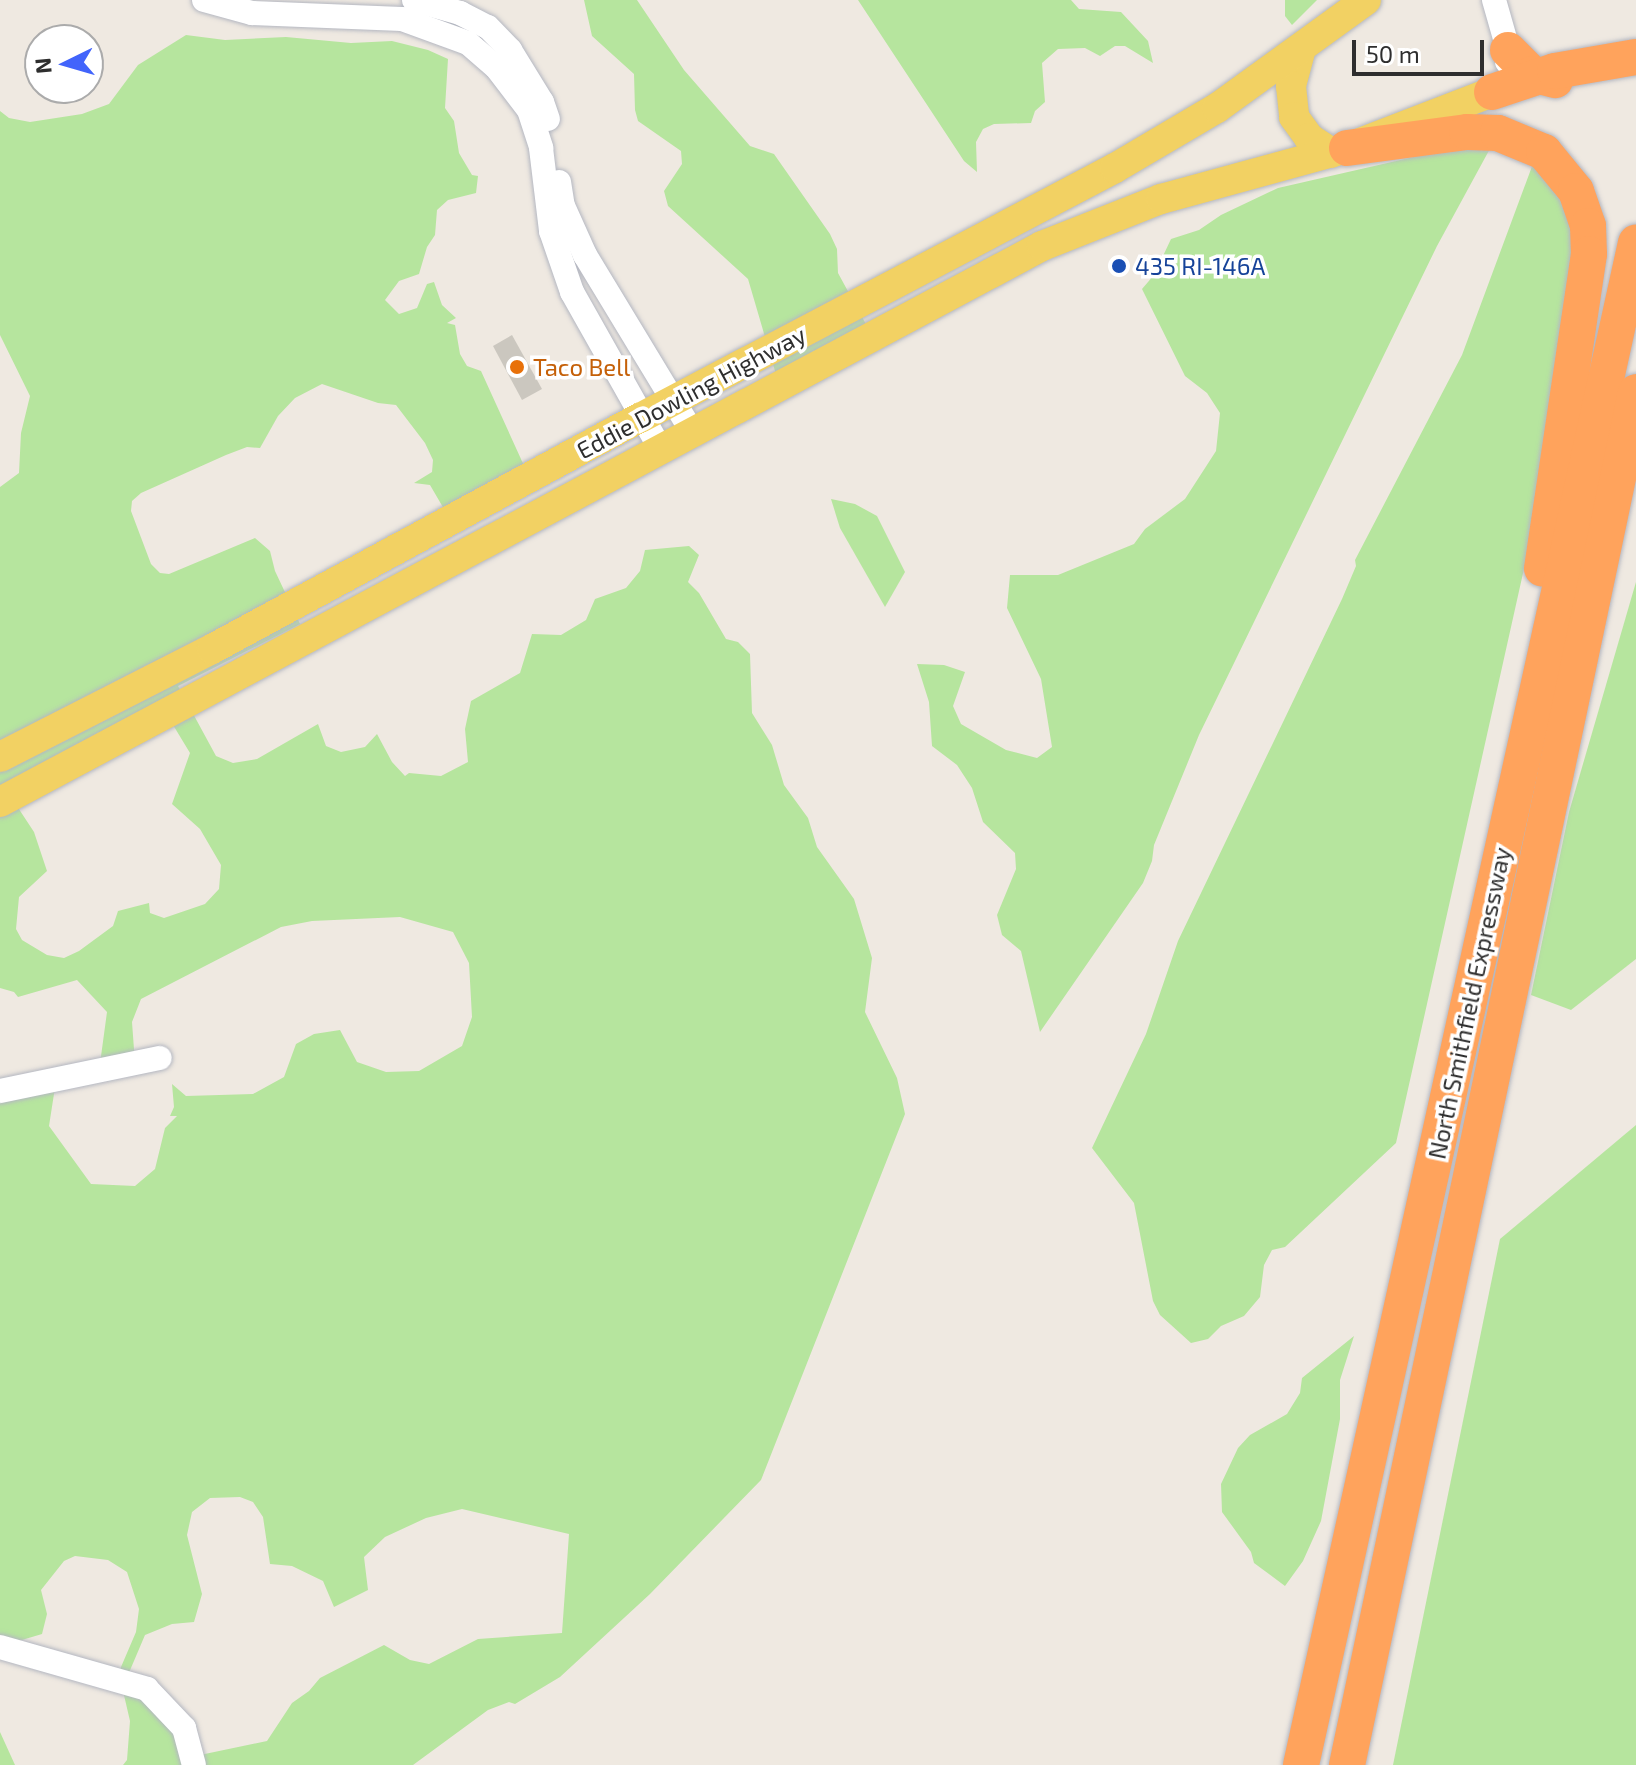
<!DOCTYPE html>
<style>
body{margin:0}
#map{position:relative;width:1636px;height:1765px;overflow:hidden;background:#efe9e1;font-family:"Exo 2",sans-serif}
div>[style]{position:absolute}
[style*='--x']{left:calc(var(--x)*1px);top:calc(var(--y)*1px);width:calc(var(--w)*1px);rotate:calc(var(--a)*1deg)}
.green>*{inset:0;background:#b6e59e}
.building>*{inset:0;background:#cbc7bf}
.roads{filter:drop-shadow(0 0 2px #b4b7c1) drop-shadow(0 0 2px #b4b7c1)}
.minor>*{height:24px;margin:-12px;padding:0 12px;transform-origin:12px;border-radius:12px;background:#fff}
.major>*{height:30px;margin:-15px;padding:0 15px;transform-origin:15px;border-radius:15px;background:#f2d163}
.highway>*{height:36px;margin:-18px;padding:0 18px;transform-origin:18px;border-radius:18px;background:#ffa35c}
.dots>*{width:22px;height:22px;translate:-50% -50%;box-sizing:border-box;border:4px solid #fff;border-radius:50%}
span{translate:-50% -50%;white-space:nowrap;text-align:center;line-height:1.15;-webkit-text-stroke:7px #fff;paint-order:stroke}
.transit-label{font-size:24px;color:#164399}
.left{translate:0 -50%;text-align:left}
.food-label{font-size:24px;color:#c56008}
.street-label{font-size:24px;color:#2e2e2e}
.north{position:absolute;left:24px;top:24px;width:80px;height:80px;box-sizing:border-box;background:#fff;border:2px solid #ababab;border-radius:50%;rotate:265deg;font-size:22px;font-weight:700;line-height:32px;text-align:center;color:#2e2e2e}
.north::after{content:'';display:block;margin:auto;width:28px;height:36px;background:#4264fb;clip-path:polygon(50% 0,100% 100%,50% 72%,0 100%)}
.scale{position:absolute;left:1352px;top:40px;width:132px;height:36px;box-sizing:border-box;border:4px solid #2e2e2e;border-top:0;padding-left:10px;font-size:24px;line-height:28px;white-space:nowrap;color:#2e2e2e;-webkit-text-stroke:6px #fff;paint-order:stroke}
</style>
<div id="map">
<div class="green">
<div style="clip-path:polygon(584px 0,637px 0,684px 70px,750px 146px,774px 154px,830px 234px,837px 249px,838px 273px,874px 339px,780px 388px,748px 279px,668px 206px,664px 191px,682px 164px,681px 151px,638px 121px,635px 110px,634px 74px,592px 36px)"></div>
<div style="clip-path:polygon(858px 0,1071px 0,1079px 9px,1121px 12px,1148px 41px,1153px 63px,1125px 46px,1115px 46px,1100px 56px,1085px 48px,1058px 49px,1042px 63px,1045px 102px,1035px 111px,1031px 123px,994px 124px,983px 129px,976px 142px,977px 172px,964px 161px)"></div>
<div style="clip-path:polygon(1285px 0,1317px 0,1292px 25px,1285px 16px)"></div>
<div style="clip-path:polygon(evenodd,186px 35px,225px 40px,286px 37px,351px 43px,392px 41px,428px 50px,448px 59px,445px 108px,454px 121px,459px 153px,472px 175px,478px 176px,476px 193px,448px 200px,437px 210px,435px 235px,427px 247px,419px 274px,399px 281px,385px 300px,399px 314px,417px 308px,427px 284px,434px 282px,442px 305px,456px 318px,447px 323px,455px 325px,460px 354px,467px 366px,481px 371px,531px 481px,451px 521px,430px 485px,414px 483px,432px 472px,433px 460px,425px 443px,396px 405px,378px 403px,322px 384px,295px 398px,278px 416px,260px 448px,247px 447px,226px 455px,141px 493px,132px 501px,131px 511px,151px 564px,160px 573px,169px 574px,255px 538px,270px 551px,275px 571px,300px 624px,178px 686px,216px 756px,233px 763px,257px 759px,318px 724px,326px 746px,341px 752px,365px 747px,377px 734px,392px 762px,405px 776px,409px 773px,441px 776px,468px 762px,465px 729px,471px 701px,520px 673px,532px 634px,561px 635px,586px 620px,595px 599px,626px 588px,640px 571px,645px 550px,689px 546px,699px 555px,688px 582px,699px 593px,726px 639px,738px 642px,750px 654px,752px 713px,772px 745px,784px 785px,808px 818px,817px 847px,854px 899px,872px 958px,865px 1012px,897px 1078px,905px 1114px,761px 1480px,650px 1594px,560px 1677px,515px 1704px,509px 1702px,488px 1710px,413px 1765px,123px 1765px,127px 1760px,130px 1721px,120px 1678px,121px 1667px,136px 1632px,139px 1609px,127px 1572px,108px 1560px,75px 1556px,64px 1561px,41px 1590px,47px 1614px,42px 1634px,5px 1645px,0 1652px,0 1092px,56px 1081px,49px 1126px,91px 1184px,135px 1186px,155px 1169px,165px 1128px,177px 1116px,170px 1116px,174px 1107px,172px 1084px,186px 1096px,253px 1094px,284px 1077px,296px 1044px,314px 1034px,340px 1030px,357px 1062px,386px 1072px,419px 1071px,462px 1046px,472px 1017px,469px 963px,453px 932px,400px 917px,312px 921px,281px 927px,141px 999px,132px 1022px,135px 1063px,99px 1071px,107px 1012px,77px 980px,18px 997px,14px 992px,0 988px,0 487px,19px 473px,21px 433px,30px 396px,0 335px,0 111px,9px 118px,30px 122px,82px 114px,109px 104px,138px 65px,186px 35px,167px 715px,190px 753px,172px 804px,200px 829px,221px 865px,219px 889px,205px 904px,164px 918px,150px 913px,149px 903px,118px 911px,113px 926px,79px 951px,64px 958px,47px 955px,22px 940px,16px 929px,19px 897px,47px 871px,34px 832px,11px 797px,167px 715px,186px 35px,240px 1497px,253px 1502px,263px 1517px,270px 1564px,292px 1566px,323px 1581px,334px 1607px,368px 1590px,364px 1557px,385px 1537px,426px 1518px,462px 1509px,569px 1534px,562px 1633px,478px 1639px,429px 1664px,410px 1660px,384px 1645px,320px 1678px,309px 1691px,292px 1703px,267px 1741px,200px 1755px,128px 1675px,145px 1635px,172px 1624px,194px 1622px,202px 1594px,187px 1535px,192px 1512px,210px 1498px,240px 1497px)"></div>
<div style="clip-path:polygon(1466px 145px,1492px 145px,1437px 246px,1199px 735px,1154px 845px,1152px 861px,1143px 883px,1040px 1032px,1021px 951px,1002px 935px,997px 915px,1016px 869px,1015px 853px,983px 822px,972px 788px,957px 765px,932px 746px,929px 702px,917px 664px,944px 665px,965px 672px,953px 706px,961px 724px,1006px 750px,1037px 758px,1052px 747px,1041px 679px,1007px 608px,1010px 575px,1058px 575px,1134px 544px,1145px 529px,1185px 499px,1216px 451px,1220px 413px,1207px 393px,1185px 376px,1142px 289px,1154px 275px,1171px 239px,1199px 230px,1221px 215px,1278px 188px)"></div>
<div style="clip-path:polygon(1534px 161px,1552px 179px,1577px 240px,1542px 488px,1396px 1143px,1285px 1247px,1272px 1250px,1264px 1265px,1260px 1297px,1244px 1316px,1221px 1326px,1208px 1339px,1191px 1343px,1160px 1315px,1153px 1301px,1134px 1203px,1092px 1148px,1146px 1034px,1178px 941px,1342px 599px,1356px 566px,1355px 560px,1462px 355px)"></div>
<div style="clip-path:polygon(831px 499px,855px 504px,877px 516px,905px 572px,885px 607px,840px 528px)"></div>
<div style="clip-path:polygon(1636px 582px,1636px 959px,1571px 1010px,1531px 995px,1569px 812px)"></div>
<div style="clip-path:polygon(1636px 1125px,1636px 1765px,1393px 1765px,1500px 1239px)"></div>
<div style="clip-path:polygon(1354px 1336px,1340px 1380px,1340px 1419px,1321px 1521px,1303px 1561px,1285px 1586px,1254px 1563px,1251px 1552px,1222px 1512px,1221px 1484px,1238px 1448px,1250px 1435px,1287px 1414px,1300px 1393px,1302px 1378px)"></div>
<div style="clip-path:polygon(0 1732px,15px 1765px,0 1765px)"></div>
</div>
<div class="building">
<div style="clip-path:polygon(512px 335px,542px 389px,522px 400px,493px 346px)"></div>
</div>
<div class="roads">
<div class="minor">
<div style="--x:204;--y:0;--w:50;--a:15.2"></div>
<div style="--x:252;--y:13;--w:150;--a:2.3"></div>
<div style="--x:402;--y:19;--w:70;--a:20"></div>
<div style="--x:468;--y:43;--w:37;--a:41"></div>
<div style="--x:496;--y:67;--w:54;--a:52.5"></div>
<div style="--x:529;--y:110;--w:40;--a:72"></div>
<div style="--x:541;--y:148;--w:84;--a:83.1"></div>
<div style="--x:551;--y:231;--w:65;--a:71"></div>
<div style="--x:572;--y:292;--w:181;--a:60.6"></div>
<div style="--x:414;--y:0;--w:48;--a:15.8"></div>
<div style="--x:460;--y:13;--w:31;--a:27"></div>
<div style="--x:488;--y:27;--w:32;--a:46"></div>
<div style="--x:510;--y:50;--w:61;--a:58.4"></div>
<div style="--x:542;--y:102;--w:18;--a:71"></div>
<div style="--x:1494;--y:0;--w:44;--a:74.1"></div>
<div style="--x:1506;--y:42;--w:20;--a:87"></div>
<div style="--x:559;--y:182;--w:24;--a:81"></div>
<div style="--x:563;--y:206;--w:54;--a:65.8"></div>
<div style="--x:585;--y:255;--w:207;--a:58.8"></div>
<div style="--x:0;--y:1091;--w:163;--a:-11.7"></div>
<div style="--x:0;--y:1647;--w:153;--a:15.9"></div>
<div style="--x:147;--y:1689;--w:54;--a:46.5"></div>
<div style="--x:184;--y:1728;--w:38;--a:75"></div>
</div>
<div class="major">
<div style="--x:1300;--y:52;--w:35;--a:105"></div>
<div style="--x:1291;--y:86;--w:31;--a:84"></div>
<div style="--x:1294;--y:117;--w:26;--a:54"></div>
<div style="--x:1309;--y:138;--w:27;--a:33"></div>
<div style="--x:0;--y:757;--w:238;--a:-27"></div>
<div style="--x:212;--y:649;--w:486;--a:-28.4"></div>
<div style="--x:640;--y:418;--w:537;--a:-27.76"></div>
<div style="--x:1115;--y:168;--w:118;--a:-30.5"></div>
<div style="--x:1217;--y:108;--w:184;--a:-35.9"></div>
<div style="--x:0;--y:802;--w:1181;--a:-28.08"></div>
<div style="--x:1042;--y:246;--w:128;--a:-21.6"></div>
<div style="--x:1161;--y:199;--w:193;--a:-15.3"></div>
<div style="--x:1347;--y:148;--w:155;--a:-21.1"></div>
</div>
<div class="highway">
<div style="--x:1508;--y:50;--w:34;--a:45"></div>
<div style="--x:1532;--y:74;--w:24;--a:15"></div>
<div style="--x:1492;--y:92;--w:66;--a:-18.4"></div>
<div style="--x:1555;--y:71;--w:82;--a:-9.8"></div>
<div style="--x:1347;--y:148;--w:121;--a:-7.6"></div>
<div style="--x:1467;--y:132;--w:31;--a:2"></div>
<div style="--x:1498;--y:133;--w:50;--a:22.4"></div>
<div style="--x:1544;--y:152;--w:50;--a:50.6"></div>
<div style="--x:1576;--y:191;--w:37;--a:71"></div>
<div style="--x:1588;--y:226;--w:28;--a:88"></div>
<div style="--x:1589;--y:254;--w:318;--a:98.5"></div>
<div style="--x:1301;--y:1765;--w:1559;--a:-77.59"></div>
<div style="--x:1347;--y:1765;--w:1403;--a:-78.11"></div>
</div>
</div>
<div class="dots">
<div style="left:1119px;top:266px;background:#1a4fb4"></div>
<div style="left:517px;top:367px;background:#e8710a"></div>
</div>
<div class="transit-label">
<span class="left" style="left:1135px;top:266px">435 RI-146A</span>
</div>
<div class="food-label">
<span class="left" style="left:533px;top:367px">Taco Bell</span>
</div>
<div class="street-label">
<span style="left:691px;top:392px;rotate:-28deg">Eddie Dowling Highway</span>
<span style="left:1469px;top:1003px;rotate:-78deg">North Smithfield Expressway</span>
</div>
<div class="north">N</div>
<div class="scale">50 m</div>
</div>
